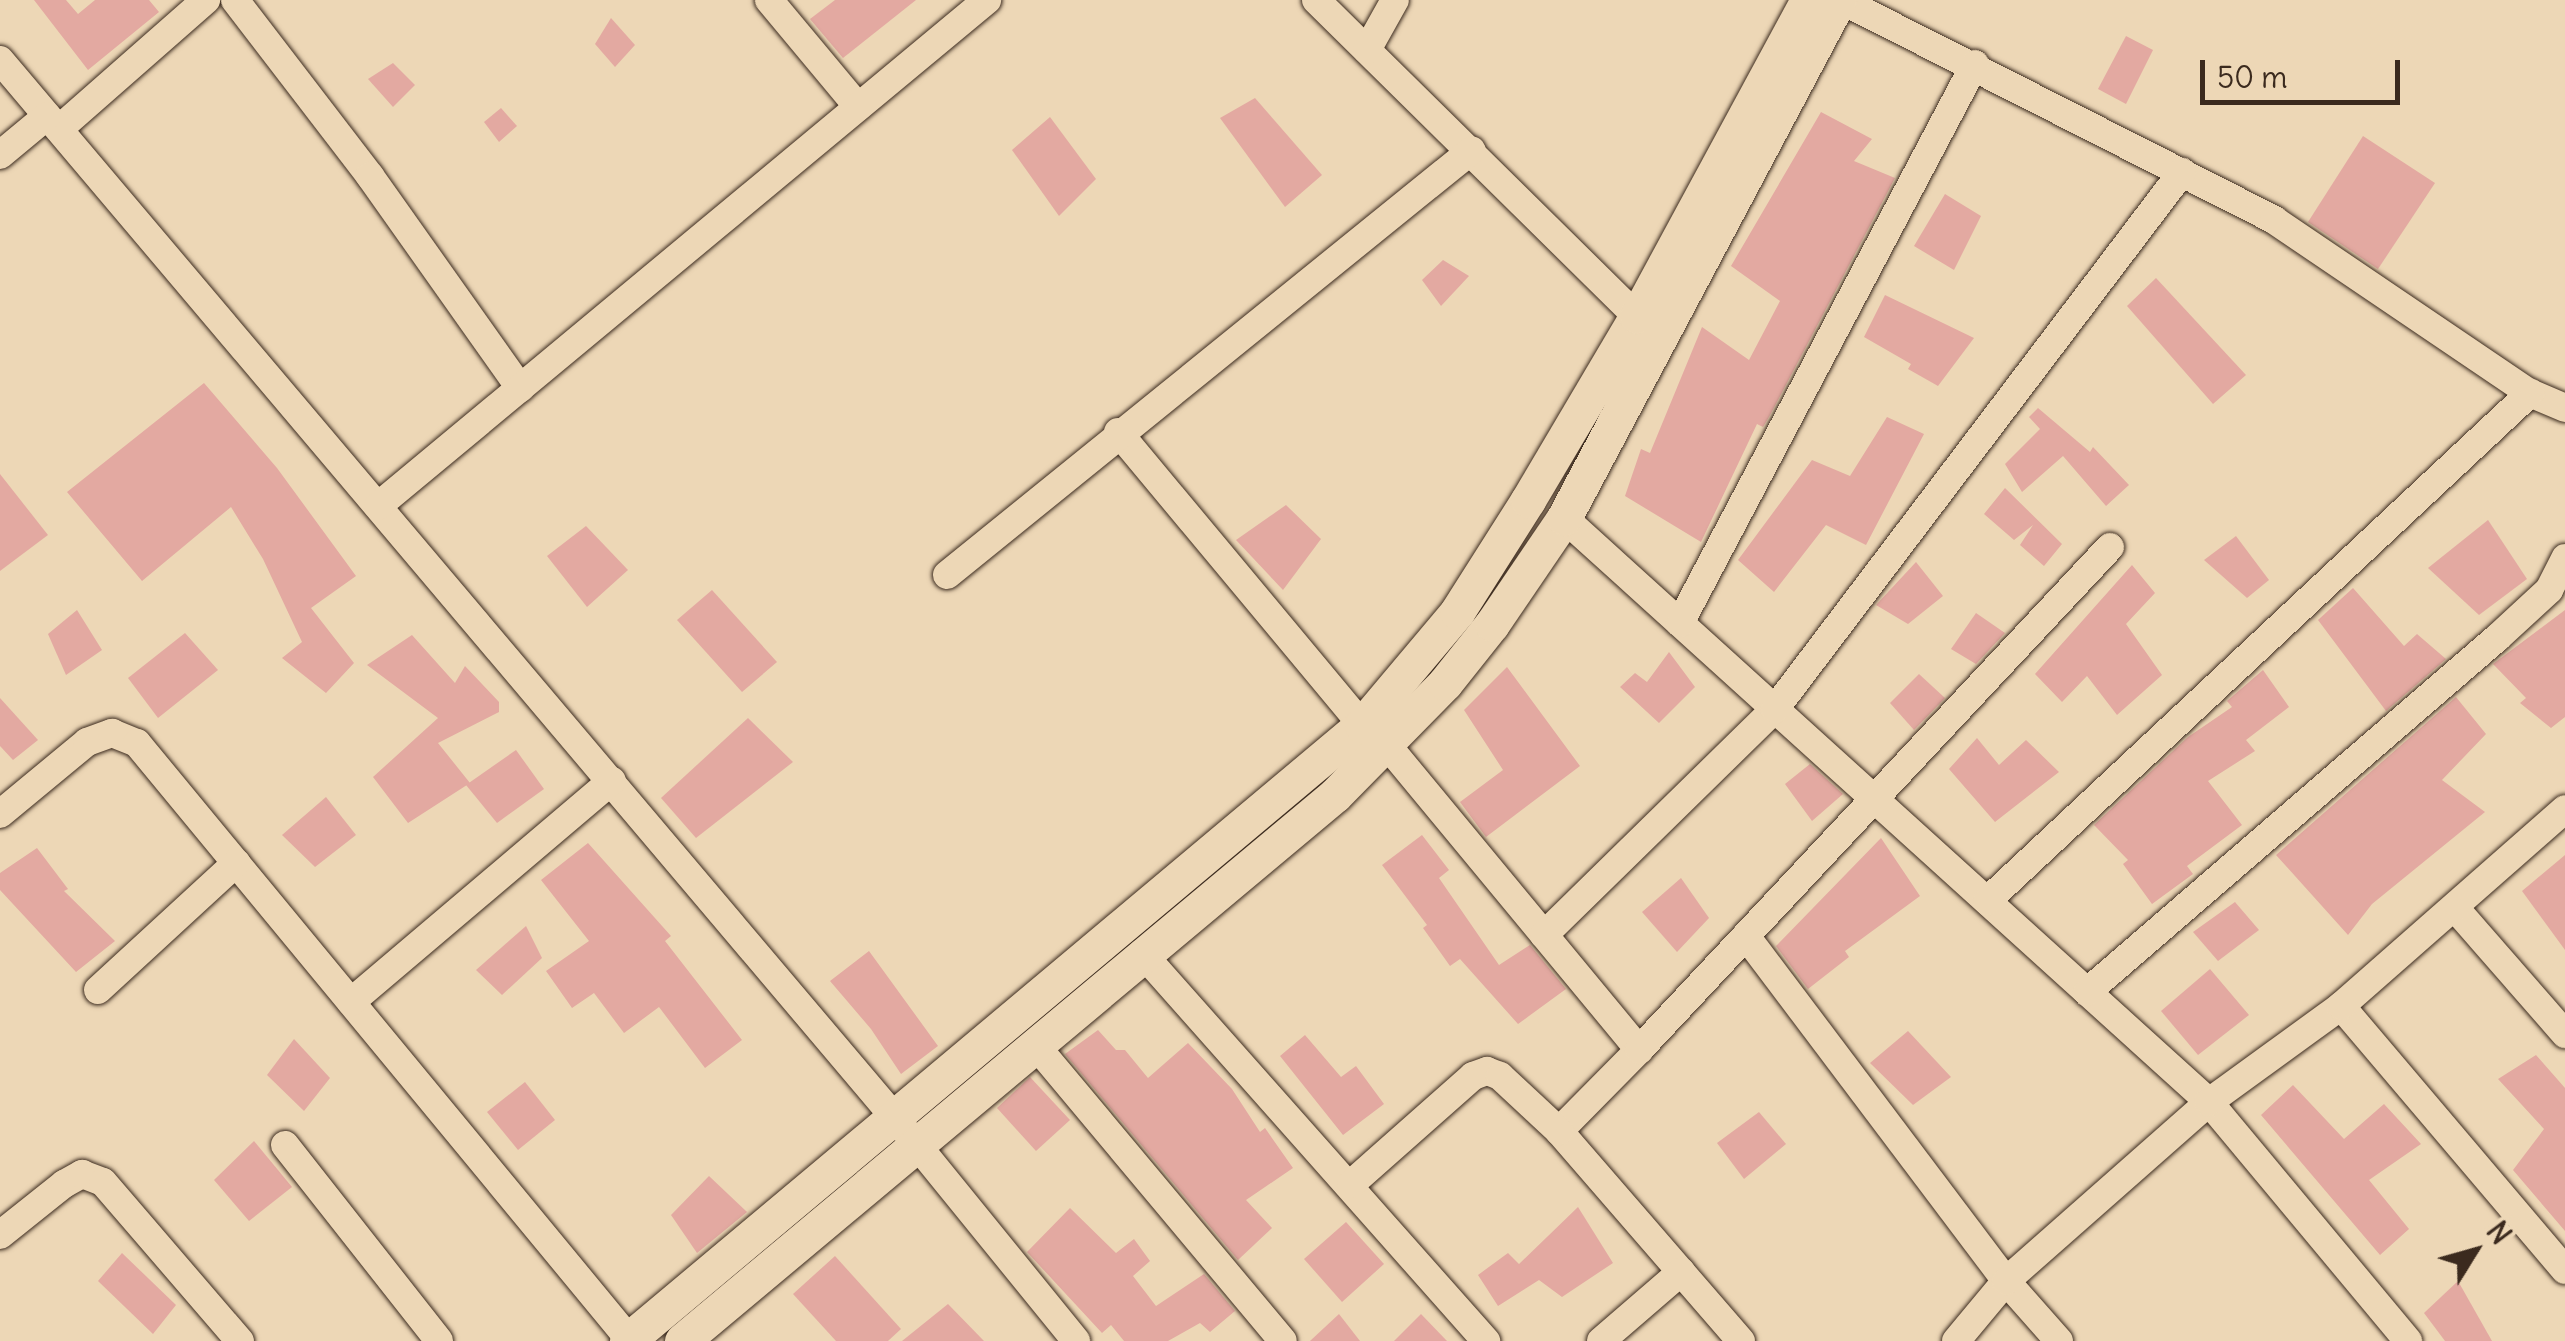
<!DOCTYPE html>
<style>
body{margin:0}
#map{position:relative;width:2565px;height:1341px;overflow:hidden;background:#edd7b6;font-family:Delius,sans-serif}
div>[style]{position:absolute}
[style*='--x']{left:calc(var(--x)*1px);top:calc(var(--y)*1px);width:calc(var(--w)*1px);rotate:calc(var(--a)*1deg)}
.building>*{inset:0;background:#e3a9a1}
.roads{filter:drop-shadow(0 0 2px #3b2a1e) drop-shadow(0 0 2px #3b2a1e)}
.minor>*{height:28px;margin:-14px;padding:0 14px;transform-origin:14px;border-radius:14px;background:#edd7b6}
.tertiary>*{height:35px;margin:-17.5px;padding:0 17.5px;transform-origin:17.5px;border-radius:17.5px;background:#edd7b6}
span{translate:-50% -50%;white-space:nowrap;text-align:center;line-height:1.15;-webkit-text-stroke:8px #edd7b6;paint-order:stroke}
.north{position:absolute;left:2425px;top:1201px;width:100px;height:100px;-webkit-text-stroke:8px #edd7b6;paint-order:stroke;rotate:53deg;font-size:28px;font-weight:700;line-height:40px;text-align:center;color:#3b2a1e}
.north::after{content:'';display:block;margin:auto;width:35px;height:45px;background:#3b2a1e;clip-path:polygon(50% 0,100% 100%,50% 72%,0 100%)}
.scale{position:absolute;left:2200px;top:60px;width:200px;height:45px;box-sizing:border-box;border:5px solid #3b2a1e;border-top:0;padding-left:12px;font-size:30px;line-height:35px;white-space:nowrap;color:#3b2a1e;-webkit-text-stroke:8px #edd7b6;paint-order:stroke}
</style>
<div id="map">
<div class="building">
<div style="clip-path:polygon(34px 0,66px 0,78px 14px,95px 0,149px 0,159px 12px,88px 70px)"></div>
<div style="clip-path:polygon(835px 0,916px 0,843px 58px,810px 19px)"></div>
<div style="clip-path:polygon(611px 18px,635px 45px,615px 67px,595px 44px)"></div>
<div style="clip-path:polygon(2126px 36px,2153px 50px,2126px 104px,2098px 89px)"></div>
<div style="clip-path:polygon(393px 63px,415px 85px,393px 107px,368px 79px)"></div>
<div style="clip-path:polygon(1255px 98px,1322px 175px,1285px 207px,1220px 118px)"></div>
<div style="clip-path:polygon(501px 108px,517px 126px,499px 142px,484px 122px)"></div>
<div style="clip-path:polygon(1821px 112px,1872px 139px,1854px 161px,1895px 178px,1769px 417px,1763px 427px,1757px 424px,1701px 542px,1625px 496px,1641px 449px,1650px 453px,1702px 327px,1749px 360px,1780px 301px,1731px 266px)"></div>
<div style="clip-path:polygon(1050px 117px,1096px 179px,1059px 216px,1012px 150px)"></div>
<div style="clip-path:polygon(2363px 136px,2435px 183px,2378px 269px,2308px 222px)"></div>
<div style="clip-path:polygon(1945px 194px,1981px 216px,1954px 270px,1914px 246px)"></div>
<div style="clip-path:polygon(1443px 260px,1469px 276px,1441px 306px,1422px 280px)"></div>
<div style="clip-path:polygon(2156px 278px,2246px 375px,2213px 404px,2127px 306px)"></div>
<div style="clip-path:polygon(1885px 295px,1974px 338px,1938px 386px,1908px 369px,1911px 364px,1864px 337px)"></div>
<div style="clip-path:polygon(204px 383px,277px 468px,356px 576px,311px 608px,354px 663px,326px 693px,282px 658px,302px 642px,263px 559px,231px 507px,142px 581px,67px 492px)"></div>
<div style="clip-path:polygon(2038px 408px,2090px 452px,2093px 447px,2129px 485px,2106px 506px,2063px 456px,2022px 492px,2005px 464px,2040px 429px,2029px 417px)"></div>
<div style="clip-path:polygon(1887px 417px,1924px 434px,1866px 545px,1826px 525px,1774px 592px,1738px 560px,1812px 460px,1850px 476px)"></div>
<div style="clip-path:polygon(0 474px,48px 535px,0 571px)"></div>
<div style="clip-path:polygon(2005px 488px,2062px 544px,2044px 566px,2020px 545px,2033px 525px,2014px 540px,1984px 514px)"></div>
<div style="clip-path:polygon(1286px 505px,1321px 539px,1283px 590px,1236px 540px)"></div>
<div style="clip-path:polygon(2488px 520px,2527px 579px,2479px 615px,2428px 568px)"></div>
<div style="clip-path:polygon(586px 526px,628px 570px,587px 607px,547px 556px)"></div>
<div style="clip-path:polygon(2236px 536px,2269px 580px,2247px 598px,2204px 560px)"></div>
<div style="clip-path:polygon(1916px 562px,1943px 596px,1908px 624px,1876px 605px)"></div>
<div style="clip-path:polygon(2132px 565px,2155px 593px,2126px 624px,2162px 675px,2117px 715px,2087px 676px,2062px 702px,2035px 674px)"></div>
<div style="clip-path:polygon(2353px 588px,2404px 646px,2417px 634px,2446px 659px,2386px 711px,2318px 620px)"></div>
<div style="clip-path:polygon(712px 590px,777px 662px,742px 692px,677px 620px)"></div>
<div style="clip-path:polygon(77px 610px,102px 650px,66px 675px,48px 634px)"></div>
<div style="clip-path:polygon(2565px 610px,2565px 717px,2551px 728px,2520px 703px,2526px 698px,2493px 664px)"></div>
<div style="clip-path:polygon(1976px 613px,2005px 633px,1976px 664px,1951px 649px)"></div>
<div style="clip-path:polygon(185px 633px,218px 670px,158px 718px,128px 678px)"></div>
<div style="clip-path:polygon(412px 635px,455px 683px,465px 666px,499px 702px,499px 712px,438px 743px,470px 783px,408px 823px,373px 777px,438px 718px,367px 665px)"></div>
<div style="clip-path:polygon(1669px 652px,1695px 687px,1659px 723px,1620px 687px,1635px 673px,1647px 682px)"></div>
<div style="clip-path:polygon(1507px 667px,1580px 766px,1486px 837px,1460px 802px,1503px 770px,1464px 710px)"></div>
<div style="clip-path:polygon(2263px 670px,2289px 707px,2246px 740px,2255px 751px,2208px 781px,2242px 825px,2187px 866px,2193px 874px,2152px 904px,2123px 864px,2128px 860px,2094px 825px,2188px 737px,2232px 707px,2227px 701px)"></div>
<div style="clip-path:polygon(1919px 674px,1945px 698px,1914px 730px,1890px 703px)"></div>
<div style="clip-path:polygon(2456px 697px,2486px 734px,2442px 780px,2485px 812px,2372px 904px,2348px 935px,2276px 855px)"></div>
<div style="clip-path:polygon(0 698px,38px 740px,13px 760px,0 746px)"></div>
<div style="clip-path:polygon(748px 718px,793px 762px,696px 838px,661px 798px)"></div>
<div style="clip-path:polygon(1977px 738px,1999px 765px,2026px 740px,2059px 772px,1995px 822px,1949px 769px)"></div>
<div style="clip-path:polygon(516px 750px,544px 789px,497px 823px,466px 785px)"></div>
<div style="clip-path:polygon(1810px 764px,1843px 794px,1812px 821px,1785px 784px)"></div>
<div style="clip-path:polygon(326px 797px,356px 835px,315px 867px,282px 835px)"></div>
<div style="clip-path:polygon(1422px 835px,1449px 870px,1439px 878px,1499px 965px,1530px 945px,1566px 989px,1518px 1024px,1460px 959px,1450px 966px,1423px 928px,1427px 925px,1382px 865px)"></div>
<div style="clip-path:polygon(1881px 838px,1920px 896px,1845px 951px,1849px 957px,1808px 989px,1776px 946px)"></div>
<div style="clip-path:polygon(588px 843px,671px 936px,665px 941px,742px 1040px,705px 1068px,659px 1007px,624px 1033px,594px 993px,572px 1008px,546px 971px,589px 941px,541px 880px)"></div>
<div style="clip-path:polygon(37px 848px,68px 889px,64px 891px,115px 941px,76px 972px,0 890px,0 873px)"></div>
<div style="clip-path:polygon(2565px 855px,2565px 950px,2522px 891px)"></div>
<div style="clip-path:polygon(1681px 878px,1709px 918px,1677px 952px,1642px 912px)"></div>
<div style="clip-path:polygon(2235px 902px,2259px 930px,2218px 961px,2193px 932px)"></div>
<div style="clip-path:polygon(526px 926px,542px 958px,502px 995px,476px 970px)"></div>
<div style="clip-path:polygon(869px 951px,938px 1046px,901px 1074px,871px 1029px,830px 981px)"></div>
<div style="clip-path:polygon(2210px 969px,2249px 1015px,2198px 1055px,2161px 1011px)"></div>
<div style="clip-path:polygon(1098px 1030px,1116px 1050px,1125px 1050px,1148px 1078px,1188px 1043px,1232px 1089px,1260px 1132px,1265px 1128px,1293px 1168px,1246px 1200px,1272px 1228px,1238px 1260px,1065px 1054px)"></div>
<div style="clip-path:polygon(1908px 1031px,1951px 1077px,1913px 1105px,1870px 1063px)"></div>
<div style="clip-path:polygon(1305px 1035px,1341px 1077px,1356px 1066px,1384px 1104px,1343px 1135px,1280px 1056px)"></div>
<div style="clip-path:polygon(294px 1039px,330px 1078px,304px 1111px,267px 1075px)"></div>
<div style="clip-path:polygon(2536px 1055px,2565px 1088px,2565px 1231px,2513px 1170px,2544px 1129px,2498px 1079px)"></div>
<div style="clip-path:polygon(1030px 1077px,1070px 1120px,1036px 1151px,997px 1108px)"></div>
<div style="clip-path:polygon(525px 1082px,555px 1120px,518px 1150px,487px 1112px)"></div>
<div style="clip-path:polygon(2293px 1085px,2344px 1139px,2384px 1104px,2421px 1144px,2369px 1180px,2409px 1229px,2380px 1255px,2261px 1115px)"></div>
<div style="clip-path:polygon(1759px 1112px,1786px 1144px,1744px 1179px,1717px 1143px)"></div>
<div style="clip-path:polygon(254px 1141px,292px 1187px,249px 1221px,214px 1180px)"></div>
<div style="clip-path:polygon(709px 1176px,747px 1212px,697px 1253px,671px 1215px)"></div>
<div style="clip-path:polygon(1578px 1207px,1613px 1263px,1562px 1297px,1539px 1280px,1498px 1306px,1478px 1275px,1508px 1253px,1519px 1264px)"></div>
<div style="clip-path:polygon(1070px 1208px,1116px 1253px,1134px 1239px,1150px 1261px,1133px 1276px,1156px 1306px,1204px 1274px,1235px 1311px,1210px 1332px,1200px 1323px,1168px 1341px,1124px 1341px,1111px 1325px,1102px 1333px,1027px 1252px)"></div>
<div style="clip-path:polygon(1346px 1222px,1384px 1264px,1342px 1302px,1304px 1259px)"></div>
<div style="clip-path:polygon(122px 1253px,176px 1305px,153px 1334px,98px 1281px)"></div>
<div style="clip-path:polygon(835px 1256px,901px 1329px,888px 1341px,836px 1341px,793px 1294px)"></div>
<div style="clip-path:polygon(2458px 1281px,2492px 1341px,2445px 1341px,2424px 1313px)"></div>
<div style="clip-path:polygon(948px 1304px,984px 1341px,902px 1341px)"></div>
<div style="clip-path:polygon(1339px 1314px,1360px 1341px,1310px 1341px)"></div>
<div style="clip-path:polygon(1421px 1314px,1447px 1341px,1394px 1341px)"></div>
</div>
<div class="roads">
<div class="minor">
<div style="--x:235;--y:0;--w:222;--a:52.5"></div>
<div style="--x:370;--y:176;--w:260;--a:54.7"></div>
<div style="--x:769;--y:0;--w:139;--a:50.2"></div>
<div style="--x:1316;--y:0;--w:450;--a:44.6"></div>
<div style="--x:1841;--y:0;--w:486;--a:26.9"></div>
<div style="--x:2274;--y:220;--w:309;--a:34.1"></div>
<div style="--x:2530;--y:393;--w:38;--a:23"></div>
<div style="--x:1367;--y:50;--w:57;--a:-60.8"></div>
<div style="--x:0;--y:60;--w:1386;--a:49.77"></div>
<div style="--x:895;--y:1118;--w:287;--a:50.9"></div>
<div style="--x:59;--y:129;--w:196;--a:-41.3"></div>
<div style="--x:0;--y:155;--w:61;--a:-39.7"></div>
<div style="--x:1118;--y:432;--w:381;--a:50.2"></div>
<div style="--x:378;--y:506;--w:792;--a:-39.72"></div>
<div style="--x:1564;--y:518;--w:870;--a:42.16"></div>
<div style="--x:2209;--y:1102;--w:311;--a:50.2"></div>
<div style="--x:947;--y:575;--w:675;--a:-38.99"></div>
<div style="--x:1680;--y:623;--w:632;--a:-62.18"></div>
<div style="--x:1387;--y:745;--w:396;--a:50.4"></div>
<div style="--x:1639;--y:1050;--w:114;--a:134.6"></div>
<div style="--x:1559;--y:1131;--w:278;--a:49.1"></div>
<div style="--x:0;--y:814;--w:113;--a:-39.6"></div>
<div style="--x:87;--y:742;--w:27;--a:-20"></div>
<div style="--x:112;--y:733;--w:27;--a:22"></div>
<div style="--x:137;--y:743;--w:773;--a:50.46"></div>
<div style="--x:1987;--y:901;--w:744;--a:-43.09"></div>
<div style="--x:2456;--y:909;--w:166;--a:48.9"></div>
<div style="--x:1544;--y:935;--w:323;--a:-44.4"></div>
<div style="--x:1775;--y:709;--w:674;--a:-52.84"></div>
<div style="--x:1746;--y:936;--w:432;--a:53"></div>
<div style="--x:2006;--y:1281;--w:80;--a:48.5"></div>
<div style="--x:1142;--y:953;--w:519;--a:48.44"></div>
<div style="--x:98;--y:990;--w:188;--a:-42.6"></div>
<div style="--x:2087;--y:992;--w:542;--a:-40.81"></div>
<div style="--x:2497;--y:638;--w:71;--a:-42.7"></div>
<div style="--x:2549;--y:590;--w:36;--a:-63"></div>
<div style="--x:351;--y:1002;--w:342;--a:-40.3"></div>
<div style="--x:2341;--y:1006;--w:346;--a:49.7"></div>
<div style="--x:1037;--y:1047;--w:383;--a:50.1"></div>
<div style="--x:1639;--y:1050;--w:689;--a:-46.88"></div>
<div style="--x:285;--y:1145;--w:249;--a:51.8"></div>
<div style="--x:1351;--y:1184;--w:163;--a:-41.5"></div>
<div style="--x:1473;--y:1076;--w:15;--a:-20"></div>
<div style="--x:1487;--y:1071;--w:14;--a:21"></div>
<div style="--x:1500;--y:1076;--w:81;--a:43"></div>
<div style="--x:0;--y:1235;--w:82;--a:-38.6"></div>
<div style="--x:64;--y:1184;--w:21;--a:-29"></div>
<div style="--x:82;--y:1174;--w:22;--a:21"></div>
<div style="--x:103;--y:1182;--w:210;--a:49.3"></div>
<div style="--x:1601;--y:1341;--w:106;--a:-40.8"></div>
<div style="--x:1956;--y:1341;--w:78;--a:-50.2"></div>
<div style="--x:2006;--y:1281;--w:271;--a:-41.4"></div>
<div style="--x:2209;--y:1102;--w:163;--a:-36"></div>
<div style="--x:2341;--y:1006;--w:298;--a:-41.3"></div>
</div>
<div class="tertiary">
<div style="--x:627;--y:1341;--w:959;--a:-39.97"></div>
<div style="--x:1362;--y:725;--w:148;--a:-49.9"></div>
<div style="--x:1457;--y:612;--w:133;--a:-57.6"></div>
<div style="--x:1528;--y:500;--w:214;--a:-59.4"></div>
<div style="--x:1637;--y:316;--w:359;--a:-61.6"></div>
<div style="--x:682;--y:1341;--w:851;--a:-39.9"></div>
<div style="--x:1335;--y:795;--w:157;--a:-45.5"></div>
<div style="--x:1445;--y:683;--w:75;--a:-51.5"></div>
<div style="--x:1492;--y:624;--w:128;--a:-55.8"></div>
<div style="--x:1564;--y:518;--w:586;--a:-62.04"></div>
</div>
</div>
<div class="north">N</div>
<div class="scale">50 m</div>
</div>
